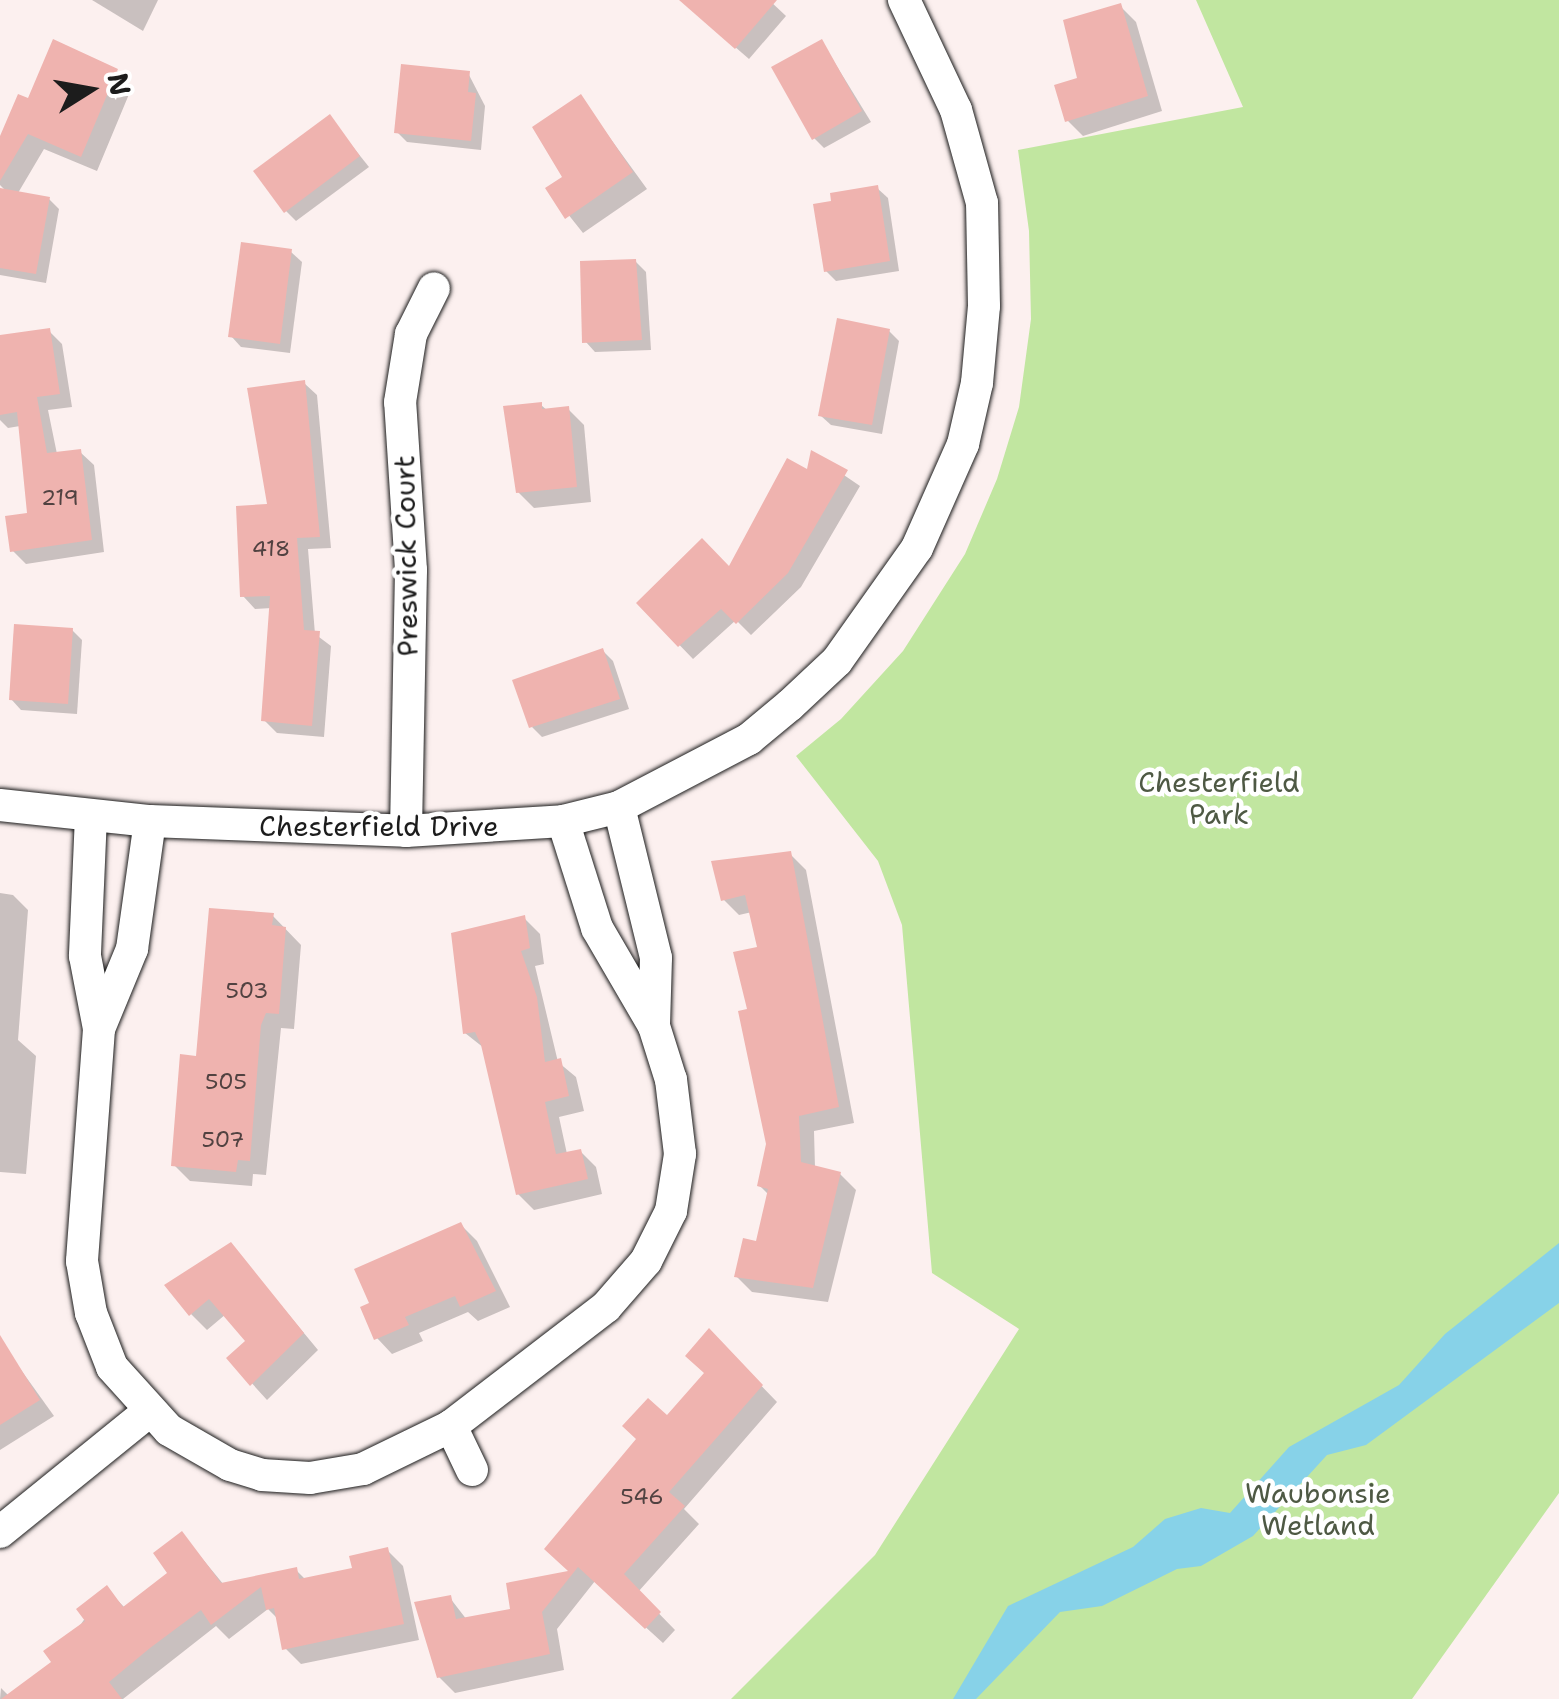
<!DOCTYPE html>
<style>
body{margin:0}
#map{position:relative;width:1559px;height:1699px;overflow:hidden;background:#fcf0ef;font-family:"Shantell Sans",sans-serif}
div>[style]{position:absolute}
[style*='--x']{left:calc(var(--x)*1px);top:calc(var(--y)*1px);width:calc(var(--w)*1px);rotate:calc(var(--a)*1deg)}
.green>*{inset:0;background:#c1e6a0}
.water>*{inset:0;background:#87d2e8}
.shadow>*{inset:0;background:#0003}
.building>*{inset:0;background:#efb3af}
.roads{filter:drop-shadow(0 0 2px #1c1c1c) drop-shadow(0 0 2px #1c1c1c)}
.minor>*{height:32px;margin:-16px;padding:0 16px;transform-origin:16px;border-radius:16px;background:#fff}
span{translate:-50% -50%;white-space:nowrap;text-align:center;line-height:1.15;-webkit-text-stroke:9px #fff;paint-order:stroke}
.number-label{font-size:22px;color:#514241}
.number-label span{-webkit-text-stroke-width:0}
.street-label{font-size:28px;color:#1c1c1c}
.park-label{font-size:28px;color:#4e5944}
.north{position:absolute;left:40px;top:40px;width:100px;height:100px;-webkit-text-stroke:8px #fff;paint-order:stroke;rotate:79deg;font-size:28px;font-weight:700;line-height:40px;text-align:center;color:#1c1c1c}
.north::after{content:'';display:block;margin:auto;width:35px;height:45px;background:#1c1c1c;clip-path:polygon(50% 0,100% 100%,50% 72%,0 100%)}
</style>
<div id="map">
<div class="green">
<div style="clip-path:polygon(1196px 0,1559px 0,1559px 1493px,1412px 1699px,731px 1699px,875px 1555px,1019px 1329px,932px 1273px,902px 925px,878px 861px,796px 756px,841px 719px,903px 651px,965px 554px,997px 479px,1019px 407px,1031px 319px,1029px 231px,1018px 150px,1243px 107px)"></div>
</div>
<div class="water">
<div style="clip-path:polygon(1559px 1243px,1559px 1303px,1366px 1445px,1327px 1455px,1253px 1536px,1201px 1566px,1177px 1569px,1102px 1606px,1060px 1612px,976px 1699px,953px 1699px,1008px 1606px,1133px 1547px,1165px 1519px,1201px 1508px,1230px 1513px,1289px 1447px,1399px 1385px,1445px 1334px)"></div>
</div>
<div class="shadow">
<div style="clip-path:polygon(92px 0,158px 0,143px 31px)"></div>
<div style="clip-path:polygon(681px 0,769px 0,786px 16px,749px 59px)"></div>
<div style="clip-path:polygon(1120px 6px,1136px 22px,1162px 111px,1083px 136px,1067px 120px,1080px 80px)"></div>
<div style="clip-path:polygon(822px 42px,871px 122px,824px 148px,814px 138px)"></div>
<div style="clip-path:polygon(117px 71px,132px 87px,97px 171px,44px 149px,18px 193px,49px 199px,59px 209px,46px 283px,0 275px,0 190px,6px 191px,0 185px,0 143px,29px 102px)"></div>
<div style="clip-path:polygon(468px 73px,485px 106px,481px 150px,407px 142px,397px 132px)"></div>
<div style="clip-path:polygon(581px 98px,647px 189px,583px 233px,548px 189px,565px 177px)"></div>
<div style="clip-path:polygon(329px 117px,369px 167px,296px 221px,286px 211px)"></div>
<div style="clip-path:polygon(877px 188px,888px 198px,899px 271px,836px 281px,826px 271px)"></div>
<div style="clip-path:polygon(291px 252px,302px 262px,290px 353px,241px 347px,231px 336px)"></div>
<div style="clip-path:polygon(635px 261px,646px 272px,651px 350px,595px 352px,585px 341px)"></div>
<div style="clip-path:polygon(49px 331px,62px 344px,72px 407px,48px 410px,57px 454px,80px 452px,94px 465px,104px 552px,26px 564px,12px 550px,30px 515px,20px 426px,8px 428px,0 420px,0 338px)"></div>
<div style="clip-path:polygon(889px 331px,899px 341px,882px 434px,831px 425px,820px 415px)"></div>
<div style="clip-path:polygon(304px 383px,317px 395px,331px 548px,308px 549px,315px 634px,331px 646px,324px 737px,277px 733px,264px 720px,272px 608px,255px 609px,243px 596px)"></div>
<div style="clip-path:polygon(541px 405px,548px 411px,568px 409px,584px 425px,591px 502px,534px 508px,518px 492px)"></div>
<div style="clip-path:polygon(813px 454px,860px 486px,801px 587px,751px 635px,736px 620px,693px 659px,639px 603px,729px 570px,809px 473px)"></div>
<div style="clip-path:polygon(72px 630px,82px 640px,77px 714px,21px 710px,11px 699px)"></div>
<div style="clip-path:polygon(603px 651px,613px 661px,629px 709px,542px 737px,532px 727px)"></div>
<div style="clip-path:polygon(790px 854px,806px 870px,854px 1123px,814px 1131px,815px 1168px,840px 1174px,856px 1190px,828px 1302px,752px 1292px,736px 1276px,758px 1244px,769px 1195px,759px 1185px,769px 1144px,750px 1011px,760px 948px,752px 912px,739px 915px,723px 899px)"></div>
<div style="clip-path:polygon(0 893px,13px 895px,28px 910px,18px 1040px,36px 1056px,26px 1174px,0 1172px)"></div>
<div style="clip-path:polygon(273px 916px,301px 945px,294px 1029px,281px 1028px,266px 1175px,253px 1174px,252px 1186px,190px 1181px,174px 1165px,198px 1058px)"></div>
<div style="clip-path:polygon(524px 918px,540px 934px,544px 964px,535px 966px,558px 1062px,576px 1077px,584px 1111px,559px 1117px,567px 1154px,580px 1151px,596px 1167px,602px 1194px,534px 1210px,518px 1194px,484px 1048px,465px 1033px)"></div>
<div style="clip-path:polygon(461px 1225px,477px 1241px,510px 1307px,478px 1321px,468px 1312px,419px 1333px,423px 1341px,392px 1354px,377px 1338px)"></div>
<div style="clip-path:polygon(231px 1245px,318px 1350px,267px 1400px,229px 1358px,249px 1341px,226px 1314px,207px 1330px,191px 1314px)"></div>
<div style="clip-path:polygon(709px 1332px,777px 1402px,684px 1509px,699px 1524px,638px 1592px,675px 1630px,663px 1643px,595px 1581px,557px 1629px,564px 1670px,455px 1693px,439px 1677px,450px 1598px,467px 1620px,513px 1611px,572px 1573px,667px 1418px,707px 1374px)"></div>
<div style="clip-path:polygon(6px 1349px,54px 1416px,0 1450px,0 1352px)"></div>
<div style="clip-path:polygon(182px 1534px,224px 1585px,296px 1570px,306px 1580px,355px 1570px,387px 1550px,403px 1566px,419px 1640px,301px 1664px,285px 1648px,279px 1620px,268px 1609px,229px 1639px,216px 1626px,123px 1699px,0 1699px,1px 1688px,9px 1696px,54px 1663px,106px 1588px,125px 1608px,171px 1573px)"></div>
</div>
<div class="building">
<div style="clip-path:polygon(679px 0,777px 0,735px 49px)"></div>
<div style="clip-path:polygon(1121px 3px,1148px 96px,1065px 122px,1054px 85px,1077px 78px,1063px 20px)"></div>
<div style="clip-path:polygon(53px 39px,118px 69px,81px 157px,28px 134px,0 181px,0 136px,18px 94px,28px 98px)"></div>
<div style="clip-path:polygon(822px 39px,862px 111px,812px 140px,771px 67px)"></div>
<div style="clip-path:polygon(401px 64px,470px 71px,468px 92px,476px 93px,471px 141px,394px 133px)"></div>
<div style="clip-path:polygon(581px 94px,633px 172px,565px 219px,545px 188px,562px 177px,532px 127px)"></div>
<div style="clip-path:polygon(330px 114px,360px 156px,284px 213px,253px 171px)"></div>
<div style="clip-path:polygon(878px 185px,890px 261px,824px 272px,813px 204px,831px 201px,830px 193px)"></div>
<div style="clip-path:polygon(0 188px,50px 197px,36px 274px,0 268px)"></div>
<div style="clip-path:polygon(241px 242px,292px 249px,280px 344px,228px 337px)"></div>
<div style="clip-path:polygon(636px 259px,642px 340px,582px 343px,580px 261px)"></div>
<div style="clip-path:polygon(837px 318px,890px 329px,872px 425px,818px 416px)"></div>
<div style="clip-path:polygon(50px 328px,60px 394px,37px 397px,47px 453px,81px 449px,92px 540px,10px 552px,5px 516px,27px 513px,17px 412px,0 415px,0 335px)"></div>
<div style="clip-path:polygon(305px 380px,320px 537px,297px 538px,304px 630px,320px 631px,312px 726px,261px 721px,270px 596px,240px 597px,236px 506px,267px 504px,247px 388px)"></div>
<div style="clip-path:polygon(542px 402px,542px 409px,569px 406px,577px 487px,516px 493px,503px 406px)"></div>
<div style="clip-path:polygon(811px 450px,848px 470px,788px 573px,736px 624px,721px 609px,678px 647px,636px 603px,702px 538px,729px 566px,787px 458px,807px 469px)"></div>
<div style="clip-path:polygon(14px 624px,73px 628px,68px 704px,9px 700px)"></div>
<div style="clip-path:polygon(603px 648px,620px 699px,529px 728px,512px 680px)"></div>
<div style="clip-path:polygon(791px 851px,839px 1107px,799px 1116px,801px 1162px,841px 1172px,813px 1288px,734px 1277px,743px 1238px,756px 1241px,768px 1189px,757px 1186px,766px 1144px,738px 1011px,747px 1009px,733px 952px,757px 947px,745px 895px,721px 901px,711px 861px)"></div>
<div style="clip-path:polygon(209px 908px,274px 913px,272px 925px,286px 927px,279px 1014px,266px 1013px,261px 1025px,250px 1161px,238px 1160px,236px 1172px,171px 1166px,180px 1054px,196px 1056px)"></div>
<div style="clip-path:polygon(525px 915px,530px 948px,521px 951px,537px 997px,545px 1062px,561px 1058px,569px 1096px,545px 1102px,556px 1154px,581px 1149px,588px 1179px,516px 1195px,481px 1045px,475px 1032px,463px 1034px,451px 933px)"></div>
<div style="clip-path:polygon(461px 1222px,496px 1291px,460px 1307px,455px 1296px,405px 1317px,409px 1325px,374px 1340px,360px 1307px,369px 1303px,354px 1269px)"></div>
<div style="clip-path:polygon(231px 1242px,304px 1333px,250px 1386px,226px 1358px,245px 1341px,209px 1299px,189px 1316px,164px 1285px)"></div>
<div style="clip-path:polygon(709px 1328px,763px 1385px,669px 1492px,685px 1506px,624px 1574px,661px 1612px,645px 1629px,578px 1567px,542px 1612px,550px 1654px,437px 1678px,414px 1602px,451px 1595px,456px 1619px,510px 1609px,506px 1583px,568px 1571px,544px 1549px,636px 1439px,622px 1426px,648px 1398px,667px 1415px,704px 1373px,685px 1356px)"></div>
<div style="clip-path:polygon(0 1335px,40px 1400px,0 1425px)"></div>
<div style="clip-path:polygon(182px 1531px,221px 1583px,297px 1567px,299px 1579px,352px 1568px,349px 1556px,388px 1547px,404px 1624px,282px 1650px,274px 1608px,266px 1610px,261px 1587px,211px 1625px,201px 1610px,150px 1648px,109px 1682px,122px 1699px,1px 1699px,51px 1662px,43px 1651px,85px 1621px,76px 1609px,107px 1585px,123px 1607px,167px 1573px,153px 1553px)"></div>
</div>
<div class="roads">
<div class="minor">
<div style="--x:0;--y:805;--w:151;--a:6.1"></div>
<div style="--x:150;--y:821;--w:256;--a:2.2"></div>
<div style="--x:406;--y:831;--w:157;--a:-3.6"></div>
<div style="--x:563;--y:821;--w:58;--a:-14"></div>
<div style="--x:619;--y:807;--w:147;--a:-27.6"></div>
<div style="--x:749;--y:739;--w:53;--a:-39.7"></div>
<div style="--x:790;--y:705;--w:64;--a:-43.1"></div>
<div style="--x:837;--y:661;--w:138;--a:-54.7"></div>
<div style="--x:917;--y:548;--w:114;--a:-66.1"></div>
<div style="--x:963;--y:444;--w:63;--a:-77.1"></div>
<div style="--x:977;--y:383;--w:77;--a:-84.8"></div>
<div style="--x:984;--y:306;--w:103;--a:-91.1"></div>
<div style="--x:982;--y:203;--w:97;--a:-105.6"></div>
<div style="--x:956;--y:110;--w:122;--a:-115.3"></div>
<div style="--x:619;--y:807;--w:155;--a:76.2"></div>
<div style="--x:656;--y:958;--w:68;--a:91.7"></div>
<div style="--x:91;--y:816;--w:140;--a:92.5"></div>
<div style="--x:85;--y:956;--w:74;--a:79.1"></div>
<div style="--x:99;--y:1029;--w:233;--a:94.2"></div>
<div style="--x:82;--y:1261;--w:53;--a:80.2"></div>
<div style="--x:91;--y:1313;--w:58;--a:68.7"></div>
<div style="--x:112;--y:1367;--w:85;--a:47.9"></div>
<div style="--x:169;--y:1430;--w:70;--a:29.8"></div>
<div style="--x:230;--y:1465;--w:34;--a:17"></div>
<div style="--x:262;--y:1475;--w:48;--a:3.6"></div>
<div style="--x:310;--y:1478;--w:54;--a:-9.6"></div>
<div style="--x:363;--y:1469;--w:98;--a:-26"></div>
<div style="--x:406;--y:831;--w:261;--a:-88.9"></div>
<div style="--x:411;--y:570;--w:168;--a:-93.7"></div>
<div style="--x:400;--y:402;--w:69;--a:-80.8"></div>
<div style="--x:411;--y:334;--w:51;--a:-63.4"></div>
<div style="--x:99;--y:1029;--w:87;--a:-67.6"></div>
<div style="--x:132;--y:949;--w:129;--a:-82"></div>
<div style="--x:472;--y:1470;--w:49;--a:-115.5"></div>
<div style="--x:451;--y:1426;--w:195;--a:-37.5"></div>
<div style="--x:606;--y:1307;--w:61;--a:-49"></div>
<div style="--x:646;--y:1261;--w:56;--a:-63.4"></div>
<div style="--x:671;--y:1211;--w:58;--a:-81"></div>
<div style="--x:680;--y:1154;--w:75;--a:-96.9"></div>
<div style="--x:671;--y:1080;--w:57;--a:-107.5"></div>
<div style="--x:654;--y:1026;--w:113;--a:-120.2"></div>
<div style="--x:597;--y:928;--w:112;--a:-107.6"></div>
<div style="--x:0;--y:1532;--w:191;--a:-39"></div>
</div>
</div>
<div class="number-label">
<span style="left:60px;top:498px">219</span>
<span style="left:271px;top:549px">418</span>
<span style="left:247px;top:991px">503</span>
<span style="left:226px;top:1082px">505</span>
<span style="left:223px;top:1140px">507</span>
<span style="left:642px;top:1497px">546</span>
</div>
<div class="street-label">
<span style="left:406px;top:556px;rotate:-91deg">Preswick Court</span>
<span style="left:379px;top:826px">Chesterfield Drive</span>
</div>
<div class="park-label">
<span style="left:1219px;top:798px">Chesterfield<br>Park</span>
<span style="left:1318px;top:1509px">Waubonsie<br>Wetland</span>
</div>
<div class="north">N</div>
</div>
